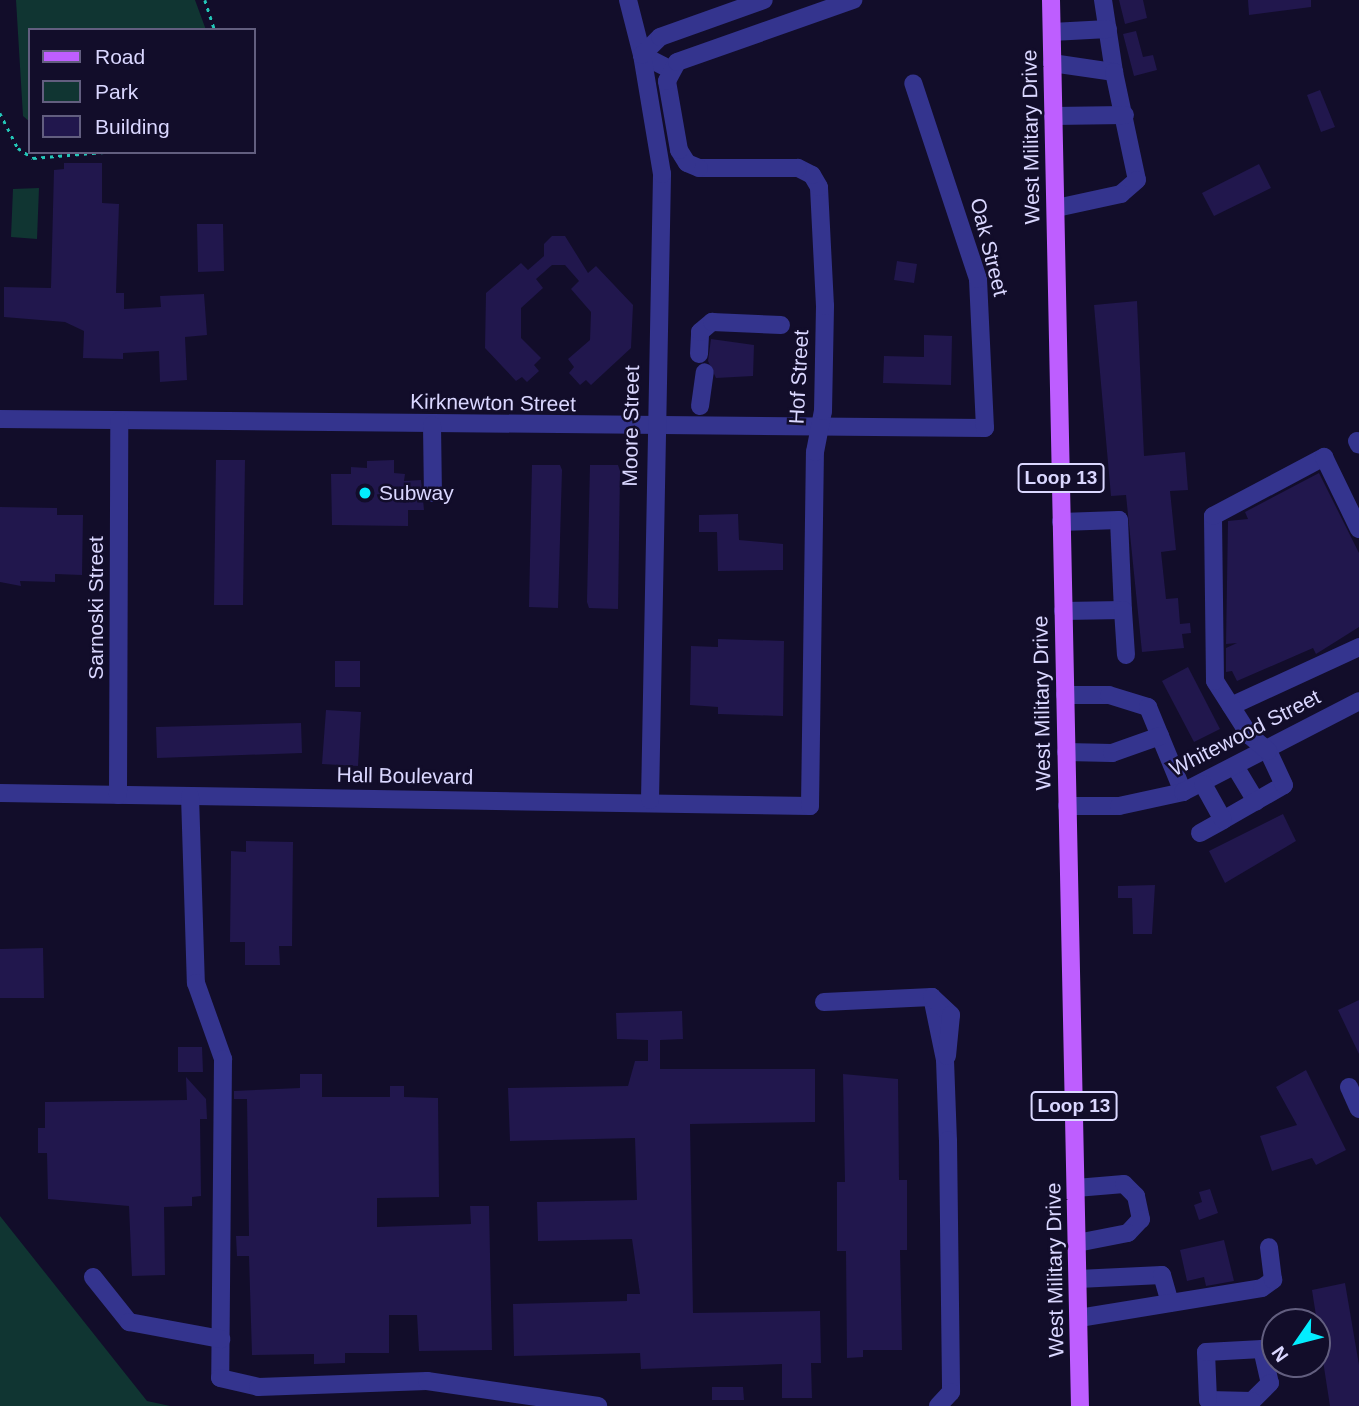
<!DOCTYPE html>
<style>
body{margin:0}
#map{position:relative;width:1359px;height:1406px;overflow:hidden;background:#120d2a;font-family:Arial,sans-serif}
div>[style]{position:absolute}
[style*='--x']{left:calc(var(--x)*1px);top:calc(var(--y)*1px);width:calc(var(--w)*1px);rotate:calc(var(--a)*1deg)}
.green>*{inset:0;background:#103532}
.building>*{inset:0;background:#21174d}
.path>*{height:2.5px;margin-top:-1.25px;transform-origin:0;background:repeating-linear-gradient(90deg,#23c7b8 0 3.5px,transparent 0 8.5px)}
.minor>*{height:18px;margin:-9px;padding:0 9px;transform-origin:9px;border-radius:9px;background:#34348e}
.major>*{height:18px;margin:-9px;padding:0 9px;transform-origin:9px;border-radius:9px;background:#be5eff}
.dots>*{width:19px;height:19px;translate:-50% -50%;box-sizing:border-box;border:4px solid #120d2a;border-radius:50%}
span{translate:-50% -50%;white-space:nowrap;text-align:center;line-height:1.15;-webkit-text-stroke:5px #120d2a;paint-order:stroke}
.shield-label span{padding:2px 5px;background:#120d2a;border:2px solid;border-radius:5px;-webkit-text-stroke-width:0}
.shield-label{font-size:19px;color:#dad7ff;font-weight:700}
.street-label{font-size:21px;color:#dad7ff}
.poi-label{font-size:21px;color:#dad7ff}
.left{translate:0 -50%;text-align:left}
.legend{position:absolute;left:28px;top:28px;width:228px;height:126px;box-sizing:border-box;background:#120d2a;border:2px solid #625e7f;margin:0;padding:9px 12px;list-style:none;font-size:21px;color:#dad7ff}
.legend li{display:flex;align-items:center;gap:14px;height:35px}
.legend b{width:35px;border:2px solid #625e7f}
.north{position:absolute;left:1261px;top:1308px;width:70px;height:70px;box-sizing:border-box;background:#120d2a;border:2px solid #625e7f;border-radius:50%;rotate:235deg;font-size:19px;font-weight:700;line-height:28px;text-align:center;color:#dad7ff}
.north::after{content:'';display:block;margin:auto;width:24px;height:32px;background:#03edff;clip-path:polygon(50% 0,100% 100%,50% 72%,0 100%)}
</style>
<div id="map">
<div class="green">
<div style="clip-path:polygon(16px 0,195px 0,206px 30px,30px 30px,30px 122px,23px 116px)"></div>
<div style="clip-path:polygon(39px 188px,37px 239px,11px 237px,13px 189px)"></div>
<div style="clip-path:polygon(0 1216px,147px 1401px,170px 1406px,0 1406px)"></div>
</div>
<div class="building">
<div style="clip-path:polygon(1119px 0,1143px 0,1147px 18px,1125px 24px)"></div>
<div style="clip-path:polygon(1248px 0,1311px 0,1311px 7px,1249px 15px)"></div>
<div style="clip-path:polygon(1136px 31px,1143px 57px,1153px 55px,1157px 70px,1134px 76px,1123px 34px)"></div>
<div style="clip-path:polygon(1320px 90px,1335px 127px,1321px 132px,1307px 95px)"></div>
<div style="clip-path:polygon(64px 163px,102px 163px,102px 203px,119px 204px,116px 293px,124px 293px,124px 309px,161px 307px,160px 296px,204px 294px,207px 335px,185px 337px,187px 380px,160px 382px,159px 351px,123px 353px,123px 359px,83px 358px,84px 331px,65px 322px,4px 317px,4px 287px,51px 288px,54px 170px,64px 169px)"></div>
<div style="clip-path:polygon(1259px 164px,1271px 188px,1214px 216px,1202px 193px)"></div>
<div style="clip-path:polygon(197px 224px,223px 224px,224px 271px,198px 272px)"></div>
<div style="clip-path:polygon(552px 236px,565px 236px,588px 273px,596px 266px,633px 305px,631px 348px,591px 385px,586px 380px,580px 385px,569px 373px,574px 367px,568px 359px,590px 340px,591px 312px,571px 289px,579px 281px,565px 265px,552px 265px,536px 279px,543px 288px,521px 308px,521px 338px,541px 358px,534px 365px,539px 371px,527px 382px,522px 377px,516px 381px,485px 348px,486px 293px,521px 263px,528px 270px,544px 256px,544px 244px)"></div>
<div style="clip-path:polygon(897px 261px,917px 264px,914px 283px,894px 280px)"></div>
<div style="clip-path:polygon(1137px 301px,1144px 456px,1185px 452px,1188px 490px,1170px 491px,1176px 550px,1161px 552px,1166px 599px,1178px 598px,1180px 624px,1190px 623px,1191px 633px,1182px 634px,1184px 648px,1142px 652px,1126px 495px,1111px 496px,1094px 305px)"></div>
<div style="clip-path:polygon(924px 335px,952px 336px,951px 385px,883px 383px,884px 356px,924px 357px)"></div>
<div style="clip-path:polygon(711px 339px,754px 345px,753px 376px,716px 378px,708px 361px)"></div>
<div style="clip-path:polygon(216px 460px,245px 460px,243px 605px,214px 605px)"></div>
<div style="clip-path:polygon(394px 460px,394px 473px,405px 474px,404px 481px,421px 480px,424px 510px,408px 510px,408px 526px,332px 525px,331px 474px,351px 474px,351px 467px,367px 468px,367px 461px)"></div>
<div style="clip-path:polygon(532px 465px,560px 465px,562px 470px,558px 608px,529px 607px)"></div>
<div style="clip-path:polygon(590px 465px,618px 465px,620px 471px,618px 609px,589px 608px,587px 602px)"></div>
<div style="clip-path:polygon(1319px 473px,1359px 553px,1359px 627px,1316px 654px,1313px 648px,1237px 681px,1232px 671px,1226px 672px,1226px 648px,1237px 643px,1226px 644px,1228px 521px,1248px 519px,1245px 512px)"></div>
<div style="clip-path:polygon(0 507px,57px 508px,57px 515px,83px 515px,82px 575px,55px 574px,55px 582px,20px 581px,21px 586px,0 582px)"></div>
<div style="clip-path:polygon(738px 514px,739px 540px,783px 544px,783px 570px,718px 571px,717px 532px,699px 532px,699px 515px)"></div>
<div style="clip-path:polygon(718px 639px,784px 641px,783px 716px,718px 714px,718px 707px,690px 705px,691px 646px,718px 647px)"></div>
<div style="clip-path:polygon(335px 661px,360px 661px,360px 687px,335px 687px)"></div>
<div style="clip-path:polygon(1188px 667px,1220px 729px,1194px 742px,1162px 681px)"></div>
<div style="clip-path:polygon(326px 710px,361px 712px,358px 766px,322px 764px)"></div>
<div style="clip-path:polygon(301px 723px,302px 753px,157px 758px,156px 727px)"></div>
<div style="clip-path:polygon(1283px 814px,1296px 841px,1225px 883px,1209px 851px)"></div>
<div style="clip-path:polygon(246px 841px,293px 842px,292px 946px,279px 946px,280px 965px,245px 965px,245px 942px,230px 942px,231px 851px,246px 852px)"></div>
<div style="clip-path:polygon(1155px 885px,1152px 934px,1133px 934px,1132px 898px,1118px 898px,1118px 886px)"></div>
<div style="clip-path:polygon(43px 948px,44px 998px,0 998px,0 949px)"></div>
<div style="clip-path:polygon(1359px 1000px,1359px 1054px,1338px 1010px)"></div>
<div style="clip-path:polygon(682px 1011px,683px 1039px,660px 1040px,660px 1069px,815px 1069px,815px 1122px,690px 1124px,693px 1313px,820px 1311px,821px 1363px,811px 1363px,812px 1398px,782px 1398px,782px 1364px,641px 1369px,640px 1353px,514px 1356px,513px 1304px,627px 1301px,627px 1294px,640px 1294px,632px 1239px,538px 1241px,537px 1202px,637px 1200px,635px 1138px,510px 1141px,508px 1088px,628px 1086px,635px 1061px,648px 1061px,648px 1040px,617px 1039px,616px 1013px)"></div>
<div style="clip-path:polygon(178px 1047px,202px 1047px,203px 1072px,178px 1072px)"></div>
<div style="clip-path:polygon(1306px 1070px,1346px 1150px,1316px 1165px,1312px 1158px,1272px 1171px,1260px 1136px,1297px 1125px,1276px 1087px)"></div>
<div style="clip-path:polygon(300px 1074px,322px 1074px,322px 1097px,390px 1097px,390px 1086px,404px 1086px,404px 1097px,438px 1098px,439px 1197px,377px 1198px,377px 1227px,471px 1224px,470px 1206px,489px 1206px,492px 1350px,419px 1351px,417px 1315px,389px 1315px,389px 1353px,345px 1353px,345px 1363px,314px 1364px,314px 1354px,252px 1355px,249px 1256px,237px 1256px,236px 1236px,249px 1236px,247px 1099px,234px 1099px,234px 1091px,300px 1088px)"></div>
<div style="clip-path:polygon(843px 1074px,898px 1079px,899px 1180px,907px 1180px,907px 1250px,900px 1250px,902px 1350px,863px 1350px,863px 1357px,847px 1358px,846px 1251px,837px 1251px,837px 1182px,845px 1182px)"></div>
<div style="clip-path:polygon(186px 1077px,206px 1099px,207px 1119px,200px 1119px,201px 1196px,192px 1197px,192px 1206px,164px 1207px,165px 1275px,132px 1276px,129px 1206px,48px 1199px,47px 1153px,38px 1153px,38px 1128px,45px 1128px,45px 1102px,187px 1100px)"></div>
<div style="clip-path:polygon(1210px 1189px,1218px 1213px,1199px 1220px,1194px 1205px,1202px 1202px,1199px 1192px)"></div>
<div style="clip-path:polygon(1224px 1240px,1234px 1281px,1206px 1286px,1204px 1277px,1187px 1281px,1180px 1250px)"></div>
<div style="clip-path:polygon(1345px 1283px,1359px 1365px,1359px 1406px,1330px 1406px,1312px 1290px)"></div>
<div style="clip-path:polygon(712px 1387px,743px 1387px,744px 1400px,712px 1400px)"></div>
</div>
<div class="path">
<div style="--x:205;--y:0;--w:32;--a:72"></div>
<div style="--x:0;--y:113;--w:39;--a:63"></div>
<div style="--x:18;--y:148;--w:18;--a:34"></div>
<div style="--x:33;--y:158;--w:71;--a:-4.8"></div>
</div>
<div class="minor">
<div style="--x:628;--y:0;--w:57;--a:75.7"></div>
<div style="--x:642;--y:55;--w:33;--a:27"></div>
<div style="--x:1103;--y:0;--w:73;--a:81.3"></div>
<div style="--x:1052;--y:32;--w:56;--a:-3.1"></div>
<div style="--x:1052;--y:63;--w:63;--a:8.3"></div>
<div style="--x:1114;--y:72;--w:110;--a:78"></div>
<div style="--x:1137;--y:180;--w:21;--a:139"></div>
<div style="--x:1121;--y:194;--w:66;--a:167.8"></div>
<div style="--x:1053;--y:116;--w:72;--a:-0.8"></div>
<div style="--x:699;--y:354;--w:22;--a:-87"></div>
<div style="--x:700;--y:332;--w:16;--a:-40"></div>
<div style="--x:712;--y:322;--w:69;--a:2.5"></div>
<div style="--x:700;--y:406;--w:34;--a:-82"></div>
<div style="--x:0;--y:419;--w:985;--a:0.52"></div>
<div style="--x:985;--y:428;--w:149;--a:-92.7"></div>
<div style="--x:978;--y:279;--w:206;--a:-108.3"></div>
<div style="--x:432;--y:425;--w:68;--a:89.2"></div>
<div style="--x:1357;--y:441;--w:4;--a:63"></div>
<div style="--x:1061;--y:522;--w:58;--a:-2"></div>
<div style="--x:1119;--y:520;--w:90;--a:87.5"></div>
<div style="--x:1123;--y:610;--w:60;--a:179"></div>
<div style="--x:1123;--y:610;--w:45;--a:86.2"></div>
<div style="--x:1065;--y:695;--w:44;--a:0"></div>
<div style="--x:1109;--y:695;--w:41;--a:17.1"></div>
<div style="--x:1148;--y:707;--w:92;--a:67.6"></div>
<div style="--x:1231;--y:706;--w:141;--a:-24.7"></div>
<div style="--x:1066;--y:752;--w:46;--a:1.2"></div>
<div style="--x:1112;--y:753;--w:51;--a:-19.5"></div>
<div style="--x:1236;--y:768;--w:39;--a:59"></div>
<div style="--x:0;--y:793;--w:810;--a:0.92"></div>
<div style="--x:810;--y:806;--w:354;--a:-89.2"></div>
<div style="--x:815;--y:452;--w:42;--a:-79"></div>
<div style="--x:823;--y:411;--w:105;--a:-88.9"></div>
<div style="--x:825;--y:306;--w:119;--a:-92.9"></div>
<div style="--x:819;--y:187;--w:14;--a:-120"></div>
<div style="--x:812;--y:175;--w:16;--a:-153"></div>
<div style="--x:798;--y:168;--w:99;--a:180"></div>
<div style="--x:699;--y:168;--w:13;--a:-157"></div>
<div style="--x:687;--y:163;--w:15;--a:-122"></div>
<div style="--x:679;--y:150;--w:70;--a:-99.9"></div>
<div style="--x:667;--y:81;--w:21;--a:-62"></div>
<div style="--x:677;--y:62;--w:187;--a:-19.4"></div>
<div style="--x:118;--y:795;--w:374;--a:-89.8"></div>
<div style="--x:190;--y:796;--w:187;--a:88.2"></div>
<div style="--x:196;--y:983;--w:81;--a:70.4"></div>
<div style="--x:223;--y:1059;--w:319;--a:90.5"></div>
<div style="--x:220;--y:1378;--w:39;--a:13"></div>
<div style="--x:258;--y:1387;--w:169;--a:-2"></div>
<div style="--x:427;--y:1381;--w:173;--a:8.3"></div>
<div style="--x:650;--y:800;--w:626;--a:-88.9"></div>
<div style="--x:662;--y:174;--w:121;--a:-99.5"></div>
<div style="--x:642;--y:55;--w:25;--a:-45"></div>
<div style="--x:660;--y:37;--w:110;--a:-19.6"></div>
<div style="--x:1067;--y:806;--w:52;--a:0"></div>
<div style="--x:1119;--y:806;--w:66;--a:-12.3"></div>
<div style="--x:1183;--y:792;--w:198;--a:-27.3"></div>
<div style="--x:1223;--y:820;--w:70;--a:-29.8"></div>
<div style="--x:1284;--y:785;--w:38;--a:-115"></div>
<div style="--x:1268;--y:751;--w:23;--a:-140"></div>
<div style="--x:1250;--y:736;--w:65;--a:-122.5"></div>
<div style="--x:1215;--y:681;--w:165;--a:-90.7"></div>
<div style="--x:1213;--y:516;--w:126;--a:-28"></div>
<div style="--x:1324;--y:457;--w:80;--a:64.1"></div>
<div style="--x:1200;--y:833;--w:26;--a:-29"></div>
<div style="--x:1223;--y:820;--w:41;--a:-119.1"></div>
<div style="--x:932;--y:997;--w:64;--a:78.3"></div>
<div style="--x:945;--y:1060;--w:80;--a:87.9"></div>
<div style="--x:948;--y:1140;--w:252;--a:89.3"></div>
<div style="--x:951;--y:1392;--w:19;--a:133"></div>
<div style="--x:824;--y:1002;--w:108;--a:-2.7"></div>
<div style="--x:932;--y:997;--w:26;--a:43"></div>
<div style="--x:951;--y:1015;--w:41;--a:95.6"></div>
<div style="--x:1349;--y:1087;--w:24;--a:66"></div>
<div style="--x:1076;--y:1188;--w:48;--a:-4.8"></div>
<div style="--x:1124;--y:1184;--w:17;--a:45"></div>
<div style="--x:1136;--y:1196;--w:24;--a:78"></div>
<div style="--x:1141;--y:1219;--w:19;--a:133"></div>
<div style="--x:1128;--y:1233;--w:52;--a:168.9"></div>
<div style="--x:93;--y:1277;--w:58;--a:51.3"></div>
<div style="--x:129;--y:1322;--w:94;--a:10.5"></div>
<div style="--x:1078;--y:1279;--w:84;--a:-2.7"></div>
<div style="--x:1162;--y:1275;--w:29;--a:74"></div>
<div style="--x:1079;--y:1318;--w:185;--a:-9.3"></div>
<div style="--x:1262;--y:1288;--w:14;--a:-36"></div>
<div style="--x:1273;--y:1280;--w:33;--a:-97"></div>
<div style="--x:1262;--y:1349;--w:35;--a:77"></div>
<div style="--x:1270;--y:1383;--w:25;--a:135"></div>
<div style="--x:1252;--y:1401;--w:44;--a:-178.7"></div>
<div style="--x:1208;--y:1400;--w:48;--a:-92.4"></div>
<div style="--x:1206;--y:1352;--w:56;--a:-3.1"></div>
</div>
<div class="major">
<div style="--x:1051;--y:0;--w:1406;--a:88.82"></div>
</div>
<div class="dots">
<div style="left:365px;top:493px;background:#03edff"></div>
</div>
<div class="shield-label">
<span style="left:1061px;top:478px">Loop 13</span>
<span style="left:1074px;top:1106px">Loop 13</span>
</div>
<div class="street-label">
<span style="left:1031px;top:137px;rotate:-91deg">West Military Drive</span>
<span style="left:989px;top:247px;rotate:76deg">Oak Street</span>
<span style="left:799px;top:377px;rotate:-87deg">Hof Street</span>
<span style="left:493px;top:403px;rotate:1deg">Kirknewton Street</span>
<span style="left:631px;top:426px;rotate:-89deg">Moore Street</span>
<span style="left:96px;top:608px;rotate:-90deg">Sarnoski Street</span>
<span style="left:1042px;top:703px;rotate:-91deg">West Military Drive</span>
<span style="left:1245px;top:733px;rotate:-27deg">Whitewood Street</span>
<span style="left:405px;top:776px;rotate:1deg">Hall Boulevard</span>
<span style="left:1055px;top:1270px;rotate:-91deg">West Military Drive</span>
</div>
<div class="poi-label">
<span class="left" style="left:379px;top:493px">Subway</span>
</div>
<ul class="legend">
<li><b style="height:9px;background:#be5eff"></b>Road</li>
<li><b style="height:19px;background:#103532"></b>Park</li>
<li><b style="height:19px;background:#21174d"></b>Building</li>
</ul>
<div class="north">N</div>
</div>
